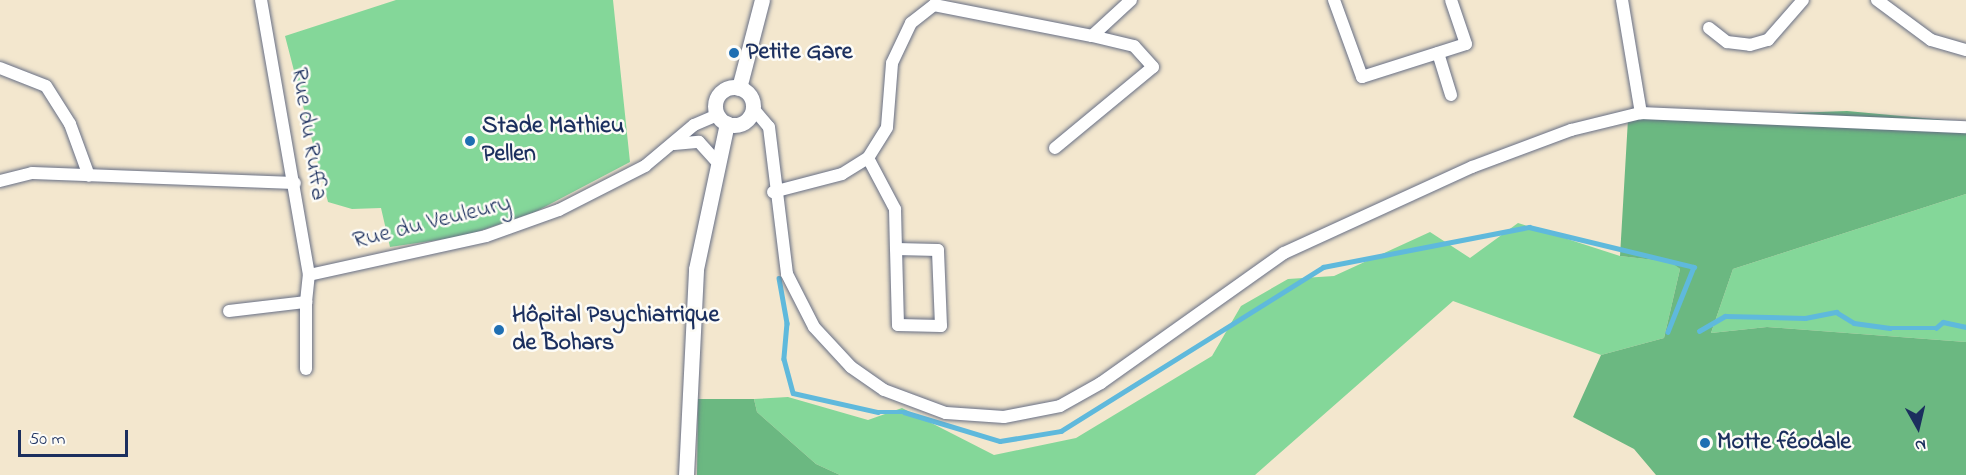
<!DOCTYPE html>
<meta charset="utf-8">
<style>
body{margin:0}
#map{position:relative;width:1966px;height:475px;overflow:hidden;background:#f3e7ce;font-family:"Indie Flower",sans-serif}
div>[style]{position:absolute}
[style*='--x']{left:calc(var(--x)*1px);top:calc(var(--y)*1px);width:calc(var(--w)*1px);rotate:calc(var(--a)*1deg)}
.green>*{inset:0;background:#84d799}
.forest>*{inset:0;background:#6bb881}
.stream>*{height:4.5px;margin:-2.25px;padding:0 2.25px;transform-origin:2.25px;border-radius:2.25px;background:#5fb9dc}
.roads{filter:drop-shadow(0 0 2px #676f85) drop-shadow(0 0 2px #676f85)}
.minor>*{height:12px;margin:-6px;padding:0 6px;transform-origin:6px;border-radius:6px;background:#fff}
.tertiary>*{height:15px;margin:-7.5px;padding:0 7.5px;transform-origin:7.5px;border-radius:7.5px;background:#fff}
.tertiary>.ring{margin:-7.5px;padding:0;box-sizing:content-box;background:none;border:15px solid #fff;border-radius:50%}
.dots>*{width:16px;height:16px;translate:-50% -50%;box-sizing:border-box;border:3px solid #fdfcf7;border-radius:50%}
span{translate:-50% -50%;white-space:nowrap;text-align:center;line-height:1.15;-webkit-text-stroke:5px #fdfcf7;paint-order:stroke}
.poi-label{font-size:24px;color:#1b2f5e;font-weight:700}
.left{translate:0 -50%;text-align:left}
.street-label{font-size:24px;color:#1b2f5e}
.north{position:absolute;left:1888px;top:397px;width:60px;height:60px;-webkit-text-stroke:4px #fdfcf7;paint-order:stroke;rotate:172deg;font-size:16px;font-weight:700;line-height:24px;text-align:center;color:#1b2f5e}
.north::after{content:'';display:block;margin:auto;width:21px;height:27px;background:#1b2f5e;clip-path:polygon(50% 0,100% 100%,50% 72%,0 100%)}
.scale{position:absolute;left:18px;top:430px;width:110px;height:27px;box-sizing:border-box;border:3px solid #1b2f5e;border-top:0;padding-left:8px;font-size:18px;line-height:21px;white-space:nowrap;color:#1b2f5e;-webkit-text-stroke:4px #fdfcf7;paint-order:stroke}
</style>
<div id="map">
<div class="green">
<div style="clip-path:polygon(396px 0,613px 0,630px 162px,535px 212px,465px 236px,390px 247px,381px 208px,352px 209px,328px 202px,285px 36px)"></div>
<div style="clip-path:polygon(1966px 194px,1966px 342px,1767px 327px,1711px 333px,1733px 269px)"></div>
<div style="clip-path:polygon(1518px 223px,1620px 256px,1672px 262px,1680px 269px,1664px 338px,1601px 355px,1453px 301px,1255px 475px,840px 475px,816px 464px,757px 412px,754px 399px,788px 397px,868px 420px,902px 408px,994px 455px,1076px 438px,1212px 356px,1241px 306px,1288px 279px,1334px 276px,1430px 232px,1470px 258px)"></div>
</div>
<div class="forest">
<div style="clip-path:polygon(1847px 111px,1966px 122px,1966px 194px,1733px 269px,1711px 333px,1767px 327px,1966px 342px,1966px 475px,1656px 475px,1634px 449px,1573px 417px,1601px 355px,1664px 338px,1680px 269px,1671px 262px,1620px 256px,1628px 119px)"></div>
<div style="clip-path:polygon(698px 399px,754px 399px,757px 412px,816px 464px,840px 475px,697px 475px)"></div>
</div>
<div class="stream">
<div style="--x:779;--y:278;--w:46;--a:79.9"></div>
<div style="--x:787;--y:323;--w:36;--a:95"></div>
<div style="--x:784;--y:359;--w:35;--a:75"></div>
<div style="--x:793;--y:393;--w:87;--a:12.6"></div>
<div style="--x:878;--y:412;--w:26;--a:0"></div>
<div style="--x:904;--y:412;--w:100;--a:16.8"></div>
<div style="--x:1000;--y:441;--w:62;--a:-9.3"></div>
<div style="--x:1061;--y:431;--w:309;--a:-32"></div>
<div style="--x:1323;--y:267;--w:210;--a:-11"></div>
<div style="--x:1529;--y:227;--w:170;--a:13.6"></div>
<div style="--x:1694;--y:267;--w:70;--a:111.8"></div>
<div style="--x:1699;--y:331;--w:30;--a:-30"></div>
<div style="--x:1725;--y:316;--w:80;--a:1.4"></div>
<div style="--x:1805;--y:318;--w:32;--a:-11"></div>
<div style="--x:1836;--y:312;--w:21;--a:31"></div>
<div style="--x:1854;--y:323;--w:36;--a:8"></div>
<div style="--x:1890;--y:328;--w:46;--a:0"></div>
<div style="--x:1936;--y:328;--w:9;--a:-41"></div>
<div style="--x:1943;--y:322;--w:24;--a:12"></div>
</div>
<div class="roads">
<div class="minor">
<div style="--x:1334;--y:0;--w:82;--a:70"></div>
<div style="--x:1362;--y:77;--w:109;--a:-17.6"></div>
<div style="--x:1466;--y:44;--w:46;--a:-108.8"></div>
<div style="--x:1622;--y:0;--w:115;--a:80.5"></div>
<div style="--x:1877;--y:0;--w:67;--a:36.5"></div>
<div style="--x:1931;--y:40;--w:36;--a:16"></div>
<div style="--x:1709;--y:28;--w:23;--a:38"></div>
<div style="--x:1727;--y:42;--w:23;--a:7"></div>
<div style="--x:1750;--y:45;--w:19;--a:-16"></div>
<div style="--x:1768;--y:40;--w:53;--a:-48.8"></div>
<div style="--x:1438;--y:53;--w:44;--a:72.8"></div>
<div style="--x:0;--y:68;--w:49;--a:21.4"></div>
<div style="--x:46;--y:86;--w:45;--a:57.7"></div>
<div style="--x:70;--y:124;--w:55;--a:69.9"></div>
<div style="--x:752;--y:107;--w:26;--a:50"></div>
<div style="--x:769;--y:127;--w:148;--a:83"></div>
<div style="--x:787;--y:274;--w:59;--a:63"></div>
<div style="--x:814;--y:327;--w:54;--a:47.2"></div>
<div style="--x:851;--y:367;--w:40;--a:34.9"></div>
<div style="--x:884;--y:390;--w:66;--a:20.4"></div>
<div style="--x:946;--y:413;--w:58;--a:3.9"></div>
<div style="--x:1004;--y:417;--w:57;--a:-11.1"></div>
<div style="--x:1060;--y:406;--w:47;--a:-29.3"></div>
<div style="--x:1101;--y:383;--w:224;--a:-35.4"></div>
<div style="--x:1284;--y:253;--w:207;--a:-24.6"></div>
<div style="--x:1472;--y:167;--w:106;--a:-20.5"></div>
<div style="--x:1571;--y:130;--w:72;--a:-13.7"></div>
<div style="--x:1641;--y:113;--w:325;--a:2.5"></div>
<div style="--x:674;--y:144;--w:25;--a:-5"></div>
<div style="--x:699;--y:142;--w:25;--a:48"></div>
<div style="--x:1055;--y:148;--w:127;--a:-39.6"></div>
<div style="--x:1153;--y:67;--w:28;--a:-132"></div>
<div style="--x:1134;--y:46;--w:43;--a:-166.6"></div>
<div style="--x:868;--y:158;--w:58;--a:62.1"></div>
<div style="--x:895;--y:209;--w:40;--a:88.6"></div>
<div style="--x:896;--y:249;--w:76;--a:88.5"></div>
<div style="--x:898;--y:325;--w:43;--a:1.3"></div>
<div style="--x:941;--y:326;--w:76;--a:-92.3"></div>
<div style="--x:938;--y:250;--w:42;--a:-178.6"></div>
<div style="--x:0;--y:181;--w:33;--a:-14"></div>
<div style="--x:32;--y:173;--w:263;--a:2.2"></div>
<div style="--x:773;--y:192;--w:71;--a:-14.6"></div>
<div style="--x:842;--y:174;--w:31;--a:-32"></div>
<div style="--x:868;--y:158;--w:36;--a:-58"></div>
<div style="--x:887;--y:127;--w:64;--a:-85.5"></div>
<div style="--x:892;--y:63;--w:44;--a:-64.6"></div>
<div style="--x:911;--y:23;--w:29;--a:-38"></div>
<div style="--x:934;--y:5;--w:161;--a:11.1"></div>
<div style="--x:1092;--y:36;--w:53;--a:-42.7"></div>
<div style="--x:309;--y:275;--w:181;--a:-12.4"></div>
<div style="--x:486;--y:236;--w:77;--a:-19.6"></div>
<div style="--x:559;--y:210;--w:97;--a:-27.1"></div>
<div style="--x:645;--y:166;--w:64;--a:-39.9"></div>
<div style="--x:694;--y:125;--w:26;--a:-23"></div>
<div style="--x:306;--y:302;--w:67;--a:90"></div>
<div style="--x:229;--y:311;--w:78;--a:-6.7"></div>
<div style="--x:306;--y:302;--w:27;--a:-84"></div>
<div style="--x:309;--y:275;--w:279;--a:-99.9"></div>
</div>
<div class="tertiary">
<div class="ring" style="left:715px;top:87px;width:23px;height:23px"></div>
<div style="--x:739;--y:88;--w:91;--a:-75.4"></div>
<div style="--x:686;--y:475;--w:206;--a:-87.2"></div>
<div style="--x:696;--y:269;--w:149;--a:-78"></div>
</div>
</div>
<div class="dots">
<div style="left:734px;top:53px;background:#1f6fb2"></div>
<div style="left:470px;top:141px;background:#1f6fb2"></div>
<div style="left:499px;top:330px;background:#1f6fb2"></div>
<div style="left:1705px;top:443px;background:#1f6fb2"></div>
</div>
<div class="poi-label">
<span class="left" style="left:746px;top:53px">Petite Gare</span>
<span class="left" style="left:482px;top:141px">Stade Mathieu<br>Pellen</span>
<span class="left" style="left:512px;top:330px">Hôpital Psychiatrique<br>de Bohars</span>
<span class="left" style="left:1717px;top:443px">Motte féodale</span>
</div>
<div class="street-label">
<span style="left:308px;top:134px;rotate:81deg">Rue du Ruffa</span>
<span style="left:432px;top:223px;rotate:-14deg">Rue du Veuleury</span>
</div>
<div class="north">N</div>
<div class="scale">50 m</div>
</div>
